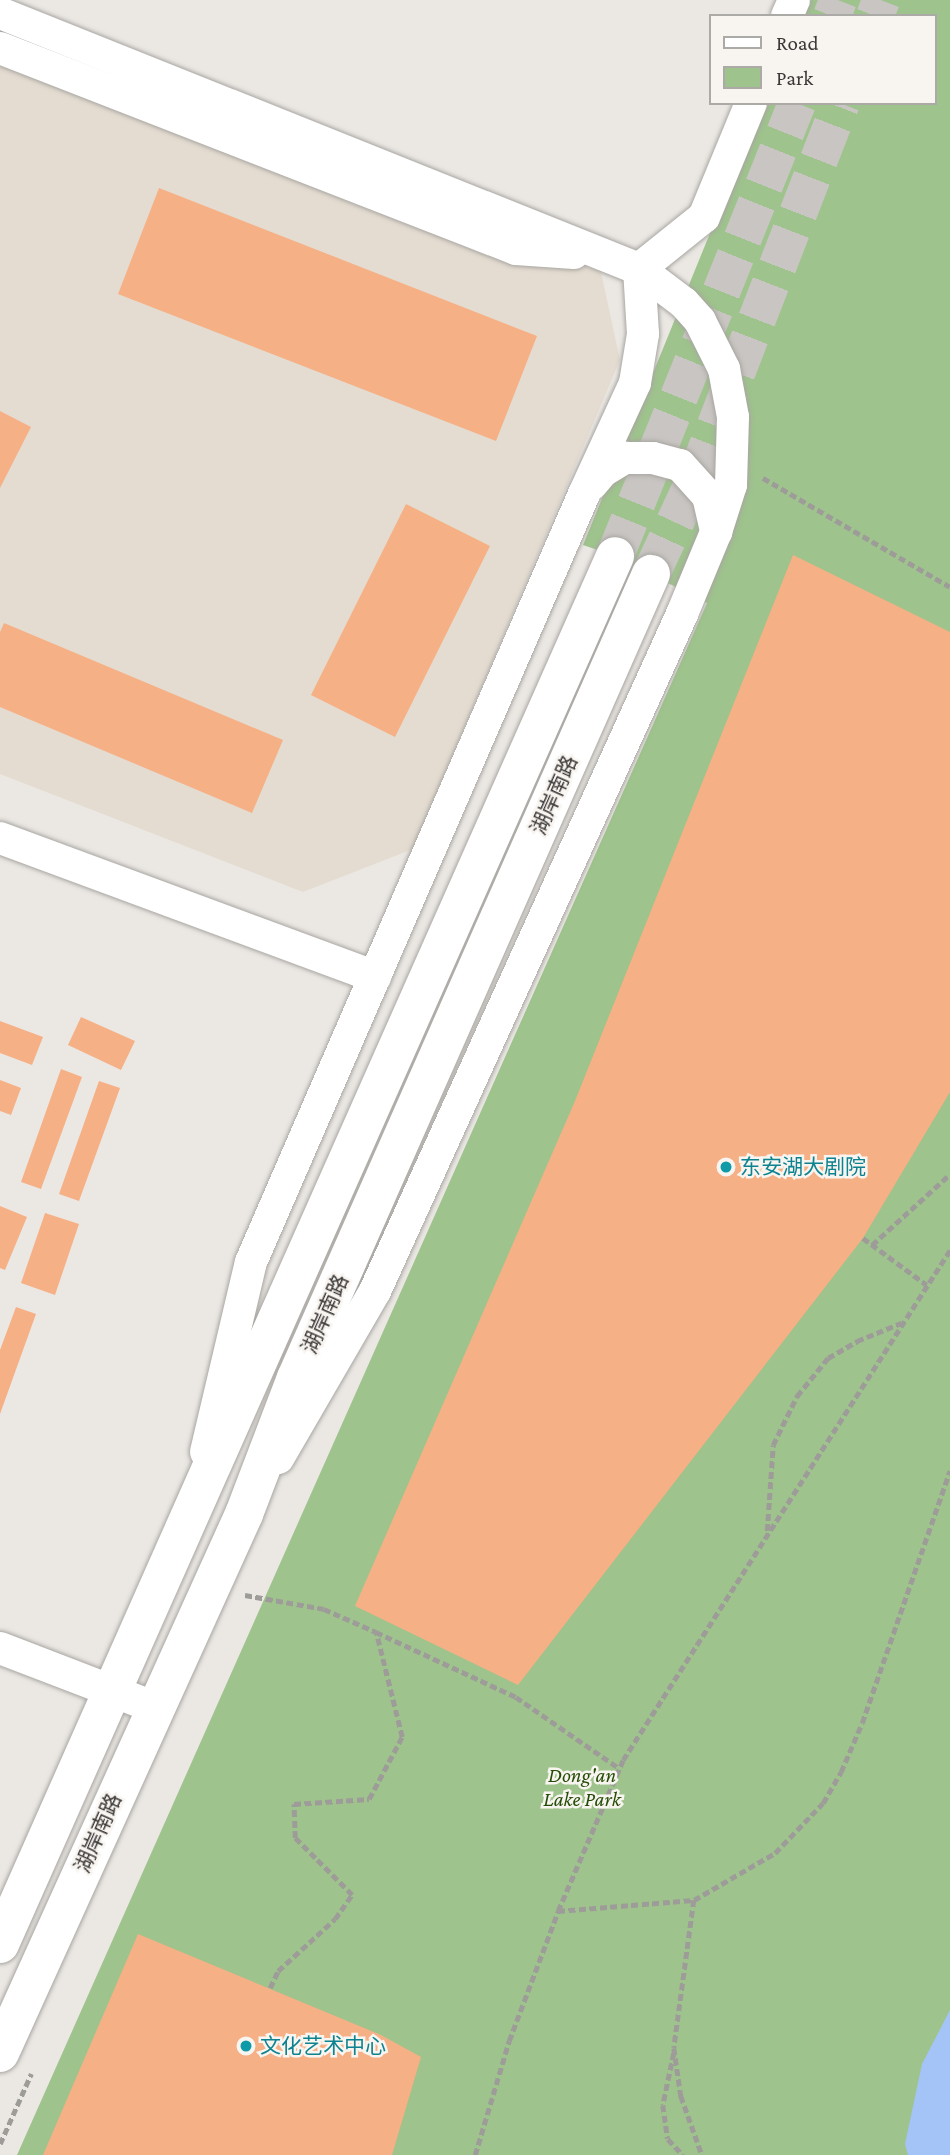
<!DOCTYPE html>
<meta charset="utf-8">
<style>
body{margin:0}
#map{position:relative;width:950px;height:2155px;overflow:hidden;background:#ebe8e4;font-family:"Crimson Pro","Noto Sans SC",serif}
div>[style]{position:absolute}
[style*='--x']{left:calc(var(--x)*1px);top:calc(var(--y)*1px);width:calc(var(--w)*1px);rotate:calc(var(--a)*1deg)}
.built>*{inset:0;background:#e4dcd1}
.green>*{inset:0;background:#9ec38c}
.water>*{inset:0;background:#a4c3f6}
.building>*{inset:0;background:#f6b085}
.major-tunnel>*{height:38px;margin-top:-19px;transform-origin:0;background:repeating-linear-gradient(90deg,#c8c5c2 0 38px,transparent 0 57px)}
.path>*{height:4.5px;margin-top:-2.25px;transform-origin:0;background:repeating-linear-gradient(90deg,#9e9c99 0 7px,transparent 0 10.5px)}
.roads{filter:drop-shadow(0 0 2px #a9a6a2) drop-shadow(0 0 2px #a9a6a2)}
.minor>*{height:32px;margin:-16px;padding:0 16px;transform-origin:16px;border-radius:16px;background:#fff}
.major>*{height:38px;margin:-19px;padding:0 19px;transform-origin:19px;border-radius:19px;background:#fff}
.dots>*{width:19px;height:19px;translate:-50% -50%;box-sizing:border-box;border:4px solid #f8f5f1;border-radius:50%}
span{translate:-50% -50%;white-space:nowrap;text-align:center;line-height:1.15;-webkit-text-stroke:5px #f8f5f1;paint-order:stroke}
.street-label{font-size:21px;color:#3b3938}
.culture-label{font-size:21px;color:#0d838f}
.left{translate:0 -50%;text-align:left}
.park-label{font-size:21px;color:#264d08;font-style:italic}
.legend{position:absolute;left:709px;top:14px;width:228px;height:91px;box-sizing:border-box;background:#f8f5f1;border:2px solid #acaaa7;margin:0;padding:9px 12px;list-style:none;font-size:21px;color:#3b3938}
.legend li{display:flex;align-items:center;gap:14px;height:35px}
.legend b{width:35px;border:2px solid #acaaa7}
</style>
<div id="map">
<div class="built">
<div style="clip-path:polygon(0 38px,601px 272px,620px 360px,413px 849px,303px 892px,0 774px)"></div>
</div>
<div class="green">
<div style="clip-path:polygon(806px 0,950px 0,950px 2155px,17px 2155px,707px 603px,615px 556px,583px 545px,763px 103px,934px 103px,934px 16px,799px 16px)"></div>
</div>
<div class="water">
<div style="clip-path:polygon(950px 2010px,950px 2155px,908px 2155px,905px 2144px,922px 2064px)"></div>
</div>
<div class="building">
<div style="clip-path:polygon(159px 188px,537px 336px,496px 441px,118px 294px)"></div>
<div style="clip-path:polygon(0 411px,31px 427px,0 488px)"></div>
<div style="clip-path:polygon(406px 504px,490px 546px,395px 737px,311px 695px)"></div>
<div style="clip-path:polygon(793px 555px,950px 632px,950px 1092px,863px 1238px,518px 1685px,355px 1606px,575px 1101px)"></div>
<div style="clip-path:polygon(4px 623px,283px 740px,252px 813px,0 707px,0 632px)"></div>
<div style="clip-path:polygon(81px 1017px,135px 1041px,121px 1070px,68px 1045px)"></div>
<div style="clip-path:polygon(0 1021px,43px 1037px,32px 1065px,0 1053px)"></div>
<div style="clip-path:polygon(61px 1069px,82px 1077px,41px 1189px,21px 1182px)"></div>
<div style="clip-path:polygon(0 1080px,21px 1088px,11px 1115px,0 1111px)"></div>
<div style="clip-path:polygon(99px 1081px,120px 1088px,79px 1201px,59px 1194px)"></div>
<div style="clip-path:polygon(0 1206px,27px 1217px,5px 1270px,0 1268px)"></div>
<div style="clip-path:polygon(45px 1213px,79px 1224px,55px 1295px,21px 1283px)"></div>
<div style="clip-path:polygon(16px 1307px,36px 1314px,0 1414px,0 1350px)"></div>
<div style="clip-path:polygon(138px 1934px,381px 2035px,421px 2057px,392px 2155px,43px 2155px)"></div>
</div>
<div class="major-tunnel">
<div style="--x:832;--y:16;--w:17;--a:-69"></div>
<div style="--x:875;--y:16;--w:17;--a:-69"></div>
<div style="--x:615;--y:556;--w:488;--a:-68.1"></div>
<div style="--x:651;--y:574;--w:105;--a:-65.1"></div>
<div style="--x:695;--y:479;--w:403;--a:-68.8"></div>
</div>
<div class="path">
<div style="--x:763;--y:478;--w:216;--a:30.2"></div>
<div style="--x:863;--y:1238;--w:79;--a:36.3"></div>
<div style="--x:872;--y:1245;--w:105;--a:-42.3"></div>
<div style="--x:767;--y:1531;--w:86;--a:-86"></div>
<div style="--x:773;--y:1445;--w:55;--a:-63.9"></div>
<div style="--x:797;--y:1396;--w:49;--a:-50.8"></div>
<div style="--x:828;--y:1358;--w:34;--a:-30"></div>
<div style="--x:857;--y:1341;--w:48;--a:-22.2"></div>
<div style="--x:245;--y:1595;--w:80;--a:10"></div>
<div style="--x:324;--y:1609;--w:57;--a:23.9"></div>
<div style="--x:376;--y:1632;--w:154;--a:24.9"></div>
<div style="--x:516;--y:1697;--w:125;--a:34.6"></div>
<div style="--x:694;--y:1900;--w:149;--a:97.7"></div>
<div style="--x:674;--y:2048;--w:49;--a:81.7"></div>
<div style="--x:681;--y:2096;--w:63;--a:70.4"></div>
<div style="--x:558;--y:1911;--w:136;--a:-4.6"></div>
<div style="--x:694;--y:1900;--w:94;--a:-30.1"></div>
<div style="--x:775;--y:1853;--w:69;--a:-46.2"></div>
<div style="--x:823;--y:1803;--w:36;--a:-60"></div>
<div style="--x:841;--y:1772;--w:53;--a:-66.8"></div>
<div style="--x:862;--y:1723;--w:267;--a:-70.8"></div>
<div style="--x:270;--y:1988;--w:19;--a:-65"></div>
<div style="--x:278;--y:1971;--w:77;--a:-42.4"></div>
<div style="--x:335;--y:1919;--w:29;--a:-55"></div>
<div style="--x:352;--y:1895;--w:81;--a:-135"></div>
<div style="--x:295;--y:1838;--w:34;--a:-92"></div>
<div style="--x:294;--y:1804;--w:75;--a:-3.8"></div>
<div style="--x:369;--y:1799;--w:70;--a:-62"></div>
<div style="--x:402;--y:1737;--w:108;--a:-103.9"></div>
<div style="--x:674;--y:2053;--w:53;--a:101.9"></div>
<div style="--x:663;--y:2105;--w:34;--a:82"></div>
<div style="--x:668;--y:2139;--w:22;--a:47"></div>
<div style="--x:0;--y:2144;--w:77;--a:-66.1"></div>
<div style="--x:475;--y:2155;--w:119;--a:-73.4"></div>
<div style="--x:509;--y:2041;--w:139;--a:-69.3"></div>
<div style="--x:558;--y:1911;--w:164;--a:-66.7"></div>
<div style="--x:623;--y:1760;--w:606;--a:-57.33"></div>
</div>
<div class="roads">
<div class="minor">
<div style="--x:0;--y:13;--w:688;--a:21.83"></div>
<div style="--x:639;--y:269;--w:56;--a:37.1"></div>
<div style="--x:684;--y:303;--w:24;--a:48"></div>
<div style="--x:700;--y:321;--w:54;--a:63.4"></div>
<div style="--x:724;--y:369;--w:49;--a:79.4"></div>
<div style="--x:733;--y:417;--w:68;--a:91.7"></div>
<div style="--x:731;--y:485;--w:49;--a:107.7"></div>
<div style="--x:716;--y:532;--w:89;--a:112.5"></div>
<div style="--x:682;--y:614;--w:743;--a:114.39"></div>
<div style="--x:375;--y:1291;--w:193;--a:120.1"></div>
<div style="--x:787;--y:16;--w:17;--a:-66"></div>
<div style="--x:0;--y:48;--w:554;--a:21.28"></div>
<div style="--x:516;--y:249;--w:58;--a:3.9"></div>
<div style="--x:639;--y:269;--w:83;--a:-38.7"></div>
<div style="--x:704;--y:217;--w:123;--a:-67.6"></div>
<div style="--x:592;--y:484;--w:17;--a:-50"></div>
<div style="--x:603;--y:471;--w:26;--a:-31"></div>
<div style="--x:625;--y:458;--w:28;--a:0"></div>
<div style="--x:653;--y:458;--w:28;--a:15"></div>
<div style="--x:680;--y:465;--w:42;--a:47.9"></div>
<div style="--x:708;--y:496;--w:37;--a:77"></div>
<div style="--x:0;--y:838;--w:400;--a:20.3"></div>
<div style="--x:206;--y:1452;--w:195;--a:-76.7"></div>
<div style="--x:251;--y:1262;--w:837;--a:-66.56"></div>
<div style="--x:584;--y:494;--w:122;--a:-65.3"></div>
<div style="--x:635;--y:383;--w:50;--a:-80.7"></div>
<div style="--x:643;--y:334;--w:65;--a:-93.5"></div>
<div style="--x:0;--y:1648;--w:165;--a:21"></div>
</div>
<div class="major">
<div style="--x:0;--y:1944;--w:1518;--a:-66.1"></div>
<div style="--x:0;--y:2053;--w:592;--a:-65.64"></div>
<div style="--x:244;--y:1514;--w:146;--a:-69.1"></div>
<div style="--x:296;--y:1378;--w:879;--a:-66.18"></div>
</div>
</div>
<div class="dots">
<div style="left:726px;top:1167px;background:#0f9aa8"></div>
<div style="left:246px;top:2046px;background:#0f9aa8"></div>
</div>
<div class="street-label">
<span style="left:554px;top:795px;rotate:-66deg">湖岸南路</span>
<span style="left:325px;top:1314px;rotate:-66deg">湖岸南路</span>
<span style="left:98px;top:1833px;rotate:-66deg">湖岸南路</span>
</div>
<div class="culture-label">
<span class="left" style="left:740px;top:1167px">东安湖大剧院</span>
<span class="left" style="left:260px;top:2046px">文化艺术中心</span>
</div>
<div class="park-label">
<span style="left:582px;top:1787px">Dong'an<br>Lake Park</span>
</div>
<ul class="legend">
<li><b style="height:9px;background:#fff"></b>Road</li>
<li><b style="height:19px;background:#9ec38c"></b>Park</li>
</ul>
</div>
